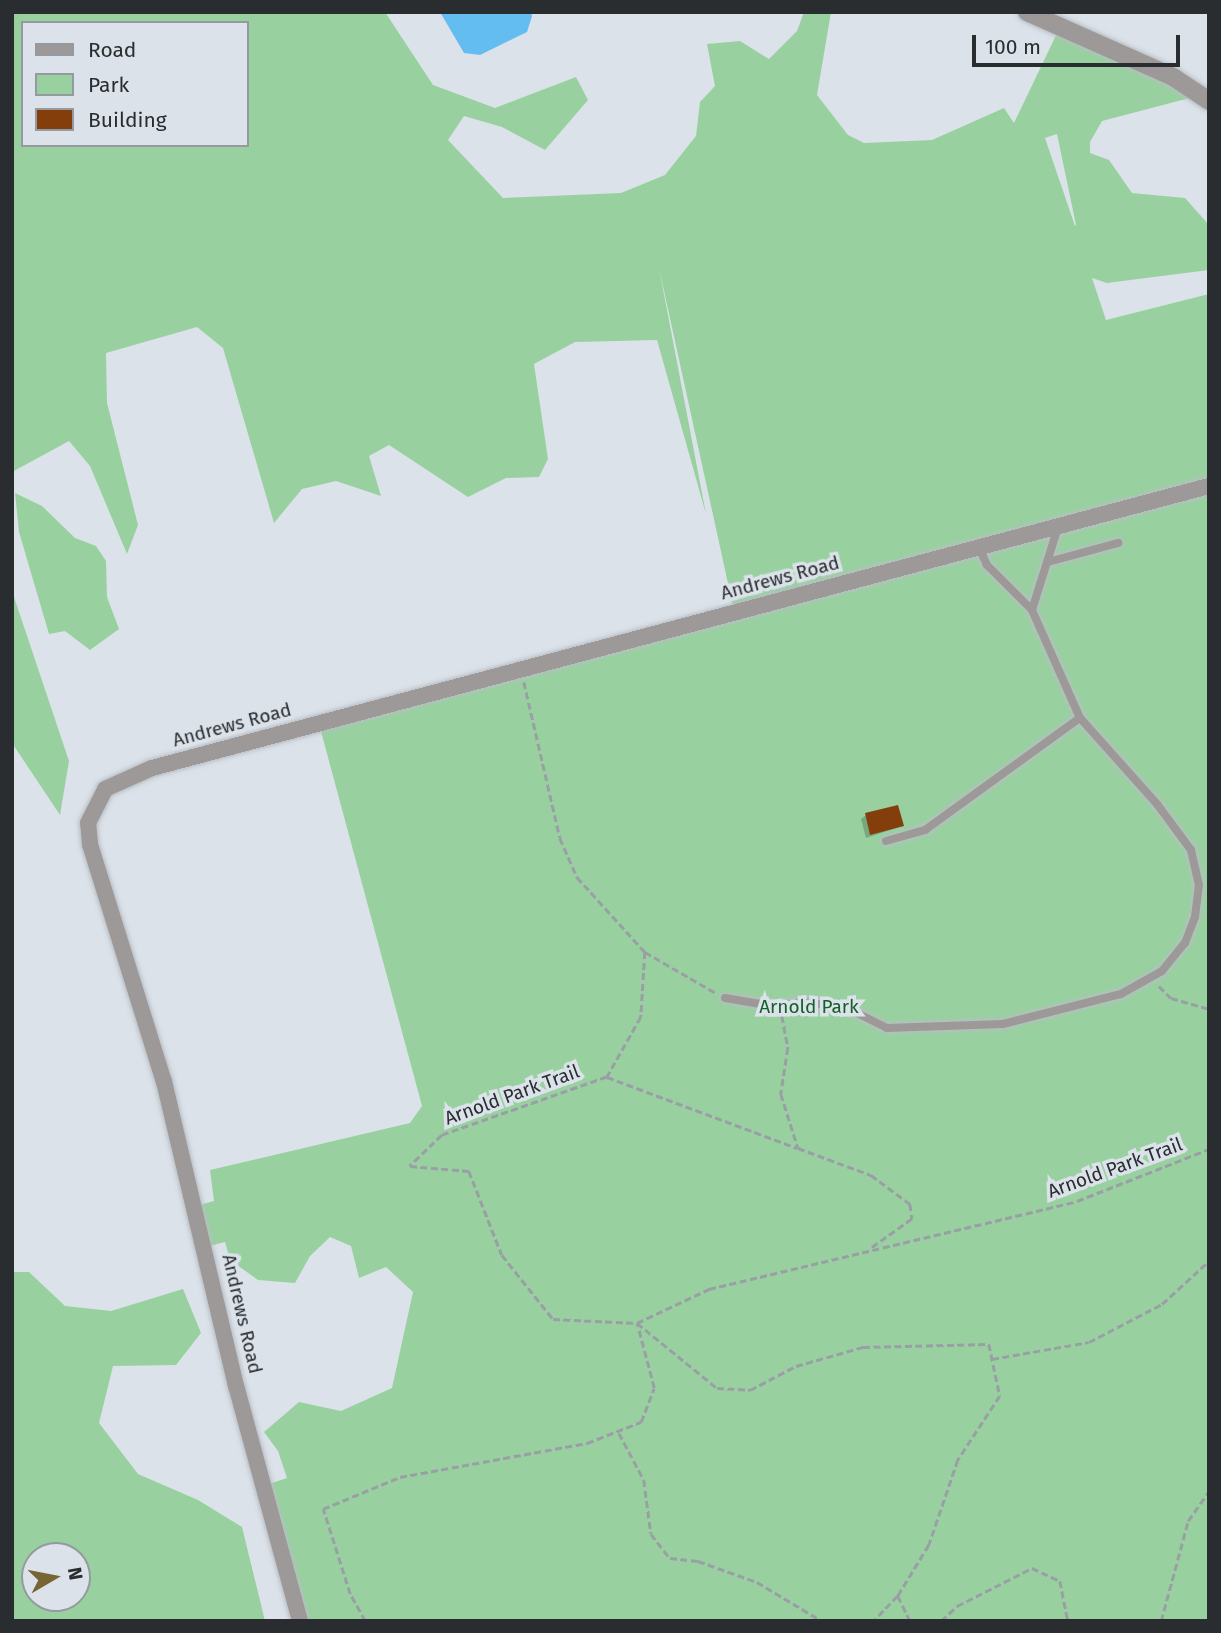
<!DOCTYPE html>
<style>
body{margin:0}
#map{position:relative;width:1221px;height:1633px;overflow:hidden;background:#dbe2e9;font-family:"Fira Sans",sans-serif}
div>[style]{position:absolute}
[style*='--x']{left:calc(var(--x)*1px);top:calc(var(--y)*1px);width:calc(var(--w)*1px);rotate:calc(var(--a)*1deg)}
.green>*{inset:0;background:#98d19f}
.water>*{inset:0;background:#64bdf0}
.shadow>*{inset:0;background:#0003}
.building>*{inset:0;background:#843e0c}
.path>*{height:2.5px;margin-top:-1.25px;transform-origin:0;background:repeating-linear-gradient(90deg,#999fa4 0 7px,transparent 0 10.5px)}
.roads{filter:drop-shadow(0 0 2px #b8bec4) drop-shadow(0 0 2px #b8bec4)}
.service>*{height:8px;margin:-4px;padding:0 4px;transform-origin:4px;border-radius:4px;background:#9d9998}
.minor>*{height:16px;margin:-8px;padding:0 8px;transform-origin:8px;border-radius:8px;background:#9d9998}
.tertiary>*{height:18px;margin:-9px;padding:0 9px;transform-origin:9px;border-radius:9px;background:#9d9998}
span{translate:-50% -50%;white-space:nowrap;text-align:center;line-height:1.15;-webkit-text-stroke:7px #dbe2e9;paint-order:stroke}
.street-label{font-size:19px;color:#2a2d2f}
.park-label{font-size:19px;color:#136028}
.frame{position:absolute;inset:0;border:14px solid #2a2d2f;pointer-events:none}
.legend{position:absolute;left:21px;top:21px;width:228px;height:126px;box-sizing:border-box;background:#dbe2e9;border:2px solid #949a9f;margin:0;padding:9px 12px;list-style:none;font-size:21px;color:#2a2d2f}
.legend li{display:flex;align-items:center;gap:14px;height:35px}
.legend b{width:35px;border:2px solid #949a9f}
.north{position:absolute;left:21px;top:1542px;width:70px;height:70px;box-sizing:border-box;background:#dbe2e9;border:2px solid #949a9f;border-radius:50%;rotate:80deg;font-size:19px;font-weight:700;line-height:28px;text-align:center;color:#2a2d2f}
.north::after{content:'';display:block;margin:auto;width:24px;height:32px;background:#786534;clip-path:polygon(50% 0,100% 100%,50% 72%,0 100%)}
.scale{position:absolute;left:972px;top:35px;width:208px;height:32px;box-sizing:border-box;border:4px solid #2a2d2f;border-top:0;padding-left:9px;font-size:21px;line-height:24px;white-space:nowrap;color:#2a2d2f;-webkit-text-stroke:5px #dbe2e9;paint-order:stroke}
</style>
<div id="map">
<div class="green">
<div style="clip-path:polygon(evenodd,12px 12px,385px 12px,433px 85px,495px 108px,576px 77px,588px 100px,545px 150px,502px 127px,464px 116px,448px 140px,503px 198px,621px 193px,665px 175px,696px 136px,700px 102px,715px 86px,707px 44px,740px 41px,769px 59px,797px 31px,804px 12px,831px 12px,817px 95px,848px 135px,864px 143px,932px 140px,1004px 108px,1014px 123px,1060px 27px,1201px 95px,1102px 121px,1090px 142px,1090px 153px,1109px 160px,1132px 193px,1185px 198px,1209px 225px,1209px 270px,1107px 283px,1092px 278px,1106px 320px,1209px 294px,1209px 1621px,300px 1621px,263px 1486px,287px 1478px,278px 1451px,264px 1432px,299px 1402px,341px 1411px,392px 1388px,413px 1292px,386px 1267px,359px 1278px,351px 1246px,330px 1237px,310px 1256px,295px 1283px,258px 1280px,230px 1260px,225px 1242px,206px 1247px,192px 1207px,214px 1201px,210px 1170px,410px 1123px,422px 1106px,319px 724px,734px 611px,659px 268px,706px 514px,657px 340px,575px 342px,534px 364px,548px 459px,539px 477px,506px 478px,468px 497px,389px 445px,369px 456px,381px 496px,336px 481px,302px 489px,274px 523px,223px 348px,197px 327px,106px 353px,107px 403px,138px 525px,127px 554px,90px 466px,69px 441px,12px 472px,12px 12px,23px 23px,247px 23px,247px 145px,23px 145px,23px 23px,12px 12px,1057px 134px,1076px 225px,1075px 226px,1045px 138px,1057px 134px)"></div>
<div style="clip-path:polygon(15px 493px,42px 506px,75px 538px,96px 546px,106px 561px,107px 597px,119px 629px,90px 650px,65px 631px,49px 634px,19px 532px)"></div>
<div style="clip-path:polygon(12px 591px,69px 761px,60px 815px,12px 743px)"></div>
<div style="clip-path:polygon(evenodd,12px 1272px,29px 1272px,65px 1306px,111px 1311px,183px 1289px,201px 1333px,176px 1365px,113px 1366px,99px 1423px,138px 1474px,198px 1500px,242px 1527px,265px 1621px,12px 1621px,12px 1272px,35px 1556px,77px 1556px,77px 1598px,35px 1598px,35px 1556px)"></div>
</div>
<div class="water">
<div style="clip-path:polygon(440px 12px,531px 12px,532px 16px,527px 32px,480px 55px,464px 53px)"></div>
</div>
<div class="shadow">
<div style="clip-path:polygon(866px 815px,902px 826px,866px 838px,861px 819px)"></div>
</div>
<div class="building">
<div style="clip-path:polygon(898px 805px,904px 826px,870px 835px,865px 813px)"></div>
</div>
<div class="path">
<div style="--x:524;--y:682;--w:160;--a:77"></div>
<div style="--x:560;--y:838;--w:43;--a:66.4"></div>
<div style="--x:577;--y:877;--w:101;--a:47.8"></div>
<div style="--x:645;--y:952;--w:82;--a:30"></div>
<div style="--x:645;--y:952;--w:65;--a:93.5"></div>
<div style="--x:641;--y:1017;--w:69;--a:119.5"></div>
<div style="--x:607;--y:1077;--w:175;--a:160.6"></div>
<div style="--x:442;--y:1135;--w:45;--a:135.9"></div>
<div style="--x:410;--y:1166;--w:59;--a:4.8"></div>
<div style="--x:469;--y:1171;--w:90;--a:68.6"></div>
<div style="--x:502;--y:1255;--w:82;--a:51.4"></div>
<div style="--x:553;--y:1319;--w:84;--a:2.7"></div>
<div style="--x:637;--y:1323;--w:80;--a:-25.3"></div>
<div style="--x:709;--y:1289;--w:378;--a:-13.4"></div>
<div style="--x:1077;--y:1201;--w:142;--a:-21.5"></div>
<div style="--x:1159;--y:986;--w:17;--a:45"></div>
<div style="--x:1171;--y:998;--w:40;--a:16"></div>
<div style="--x:782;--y:1016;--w:33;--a:79"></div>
<div style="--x:788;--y:1048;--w:47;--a:98.7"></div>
<div style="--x:781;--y:1094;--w:57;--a:72.5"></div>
<div style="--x:798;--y:1148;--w:78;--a:20.3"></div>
<div style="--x:871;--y:1175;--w:49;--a:36.6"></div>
<div style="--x:910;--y:1204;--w:15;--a:82"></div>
<div style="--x:912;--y:1219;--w:52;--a:144.5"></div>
<div style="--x:607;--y:1077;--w:203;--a:20.5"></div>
<div style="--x:637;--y:1323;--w:103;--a:39.1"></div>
<div style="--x:717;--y:1388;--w:33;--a:3"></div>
<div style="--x:750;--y:1390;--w:52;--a:-27.6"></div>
<div style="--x:796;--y:1366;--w:70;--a:-15.8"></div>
<div style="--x:863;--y:1347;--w:126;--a:-1.4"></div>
<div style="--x:989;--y:1344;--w:53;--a:78.1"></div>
<div style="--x:1000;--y:1396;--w:77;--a:123.3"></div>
<div style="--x:958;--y:1460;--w:90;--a:108.8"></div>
<div style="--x:929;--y:1545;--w:60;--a:121.3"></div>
<div style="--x:898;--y:1596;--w:35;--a:134"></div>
<div style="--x:992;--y:1359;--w:98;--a:-9.9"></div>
<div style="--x:1089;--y:1342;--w:82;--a:-27.5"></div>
<div style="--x:1162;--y:1304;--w:64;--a:-42.5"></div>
<div style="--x:619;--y:1433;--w:53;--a:62"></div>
<div style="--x:644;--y:1480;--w:54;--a:82.6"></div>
<div style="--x:651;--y:1534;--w:31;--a:52"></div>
<div style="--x:670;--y:1558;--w:28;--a:6"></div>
<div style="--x:698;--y:1561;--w:63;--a:19.6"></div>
<div style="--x:757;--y:1582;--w:76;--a:31"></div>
<div style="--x:898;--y:1596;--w:28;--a:64"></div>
<div style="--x:365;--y:1621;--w:31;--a:-119"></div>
<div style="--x:350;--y:1594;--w:89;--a:-107.6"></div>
<div style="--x:323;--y:1509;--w:83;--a:-22.6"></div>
<div style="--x:400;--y:1477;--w:190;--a:-10.3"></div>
<div style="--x:587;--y:1443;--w:58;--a:-21.3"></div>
<div style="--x:641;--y:1422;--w:36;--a:-69"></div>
<div style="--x:654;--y:1388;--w:67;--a:-104.7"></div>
<div style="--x:941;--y:1621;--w:22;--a:-43"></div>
<div style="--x:957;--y:1606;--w:84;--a:-26.9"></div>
<div style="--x:1032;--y:1568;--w:31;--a:25"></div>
<div style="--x:1060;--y:1581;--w:41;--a:78.7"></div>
<div style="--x:1161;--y:1621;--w:104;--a:-74.9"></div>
<div style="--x:1188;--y:1521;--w:37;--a:-55"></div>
</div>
<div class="roads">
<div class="service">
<div style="--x:1048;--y:562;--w:73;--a:-15.2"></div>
<div style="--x:1032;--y:610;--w:87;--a:-72.6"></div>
<div style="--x:886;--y:841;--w:41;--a:-15.8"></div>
<div style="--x:925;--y:830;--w:191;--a:-35.9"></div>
<div style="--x:725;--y:998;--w:54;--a:9.6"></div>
<div style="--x:778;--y:1007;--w:25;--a:-12"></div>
<div style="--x:802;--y:1002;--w:43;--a:6.6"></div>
<div style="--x:845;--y:1007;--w:47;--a:26.6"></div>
<div style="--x:887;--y:1028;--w:116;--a:-2"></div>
<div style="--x:1003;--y:1024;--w:122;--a:-14.3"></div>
<div style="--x:1121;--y:994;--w:47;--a:-29.3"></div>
<div style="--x:1162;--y:971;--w:36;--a:-51"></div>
<div style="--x:1185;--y:943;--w:28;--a:-69"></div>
<div style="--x:1195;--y:917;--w:32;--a:-83"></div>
<div style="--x:1199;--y:885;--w:36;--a:-103"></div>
<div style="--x:1191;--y:850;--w:57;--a:-126.5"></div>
<div style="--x:1157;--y:804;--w:115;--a:-131.8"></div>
<div style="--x:1080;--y:718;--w:118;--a:-114"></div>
<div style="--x:1032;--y:610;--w:64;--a:-135"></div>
<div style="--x:987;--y:565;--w:19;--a:-115"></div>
</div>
<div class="minor">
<div style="--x:300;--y:1621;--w:244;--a:-105.2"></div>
<div style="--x:236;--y:1386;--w:312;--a:-103.3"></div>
<div style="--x:164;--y:1082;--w:249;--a:-107.3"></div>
<div style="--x:90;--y:844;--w:21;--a:-95"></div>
<div style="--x:88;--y:823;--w:38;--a:-63"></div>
<div style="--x:105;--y:789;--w:51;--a:-24.1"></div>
<div style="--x:152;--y:768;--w:1094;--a:-14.94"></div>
</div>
<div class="tertiary">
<div style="--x:1027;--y:12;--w:160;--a:24"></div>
<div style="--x:1173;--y:77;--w:43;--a:33.7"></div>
</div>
</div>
<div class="street-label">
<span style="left:780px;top:578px;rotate:-15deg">Andrews Road</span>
<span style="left:232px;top:725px;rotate:-15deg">Andrews Road</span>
<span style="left:512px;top:1095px;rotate:-20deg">Arnold Park Trail</span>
<span style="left:1115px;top:1168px;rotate:-20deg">Arnold Park Trail</span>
<span style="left:242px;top:1314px;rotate:77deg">Andrews Road</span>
</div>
<div class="park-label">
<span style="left:809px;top:1007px">Arnold Park</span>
</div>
<div class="frame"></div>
<ul class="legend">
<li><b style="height:9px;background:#9d9998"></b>Road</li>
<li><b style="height:19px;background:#98d19f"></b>Park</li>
<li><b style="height:19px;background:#843e0c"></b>Building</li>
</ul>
<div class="north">N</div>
<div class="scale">100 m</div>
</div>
